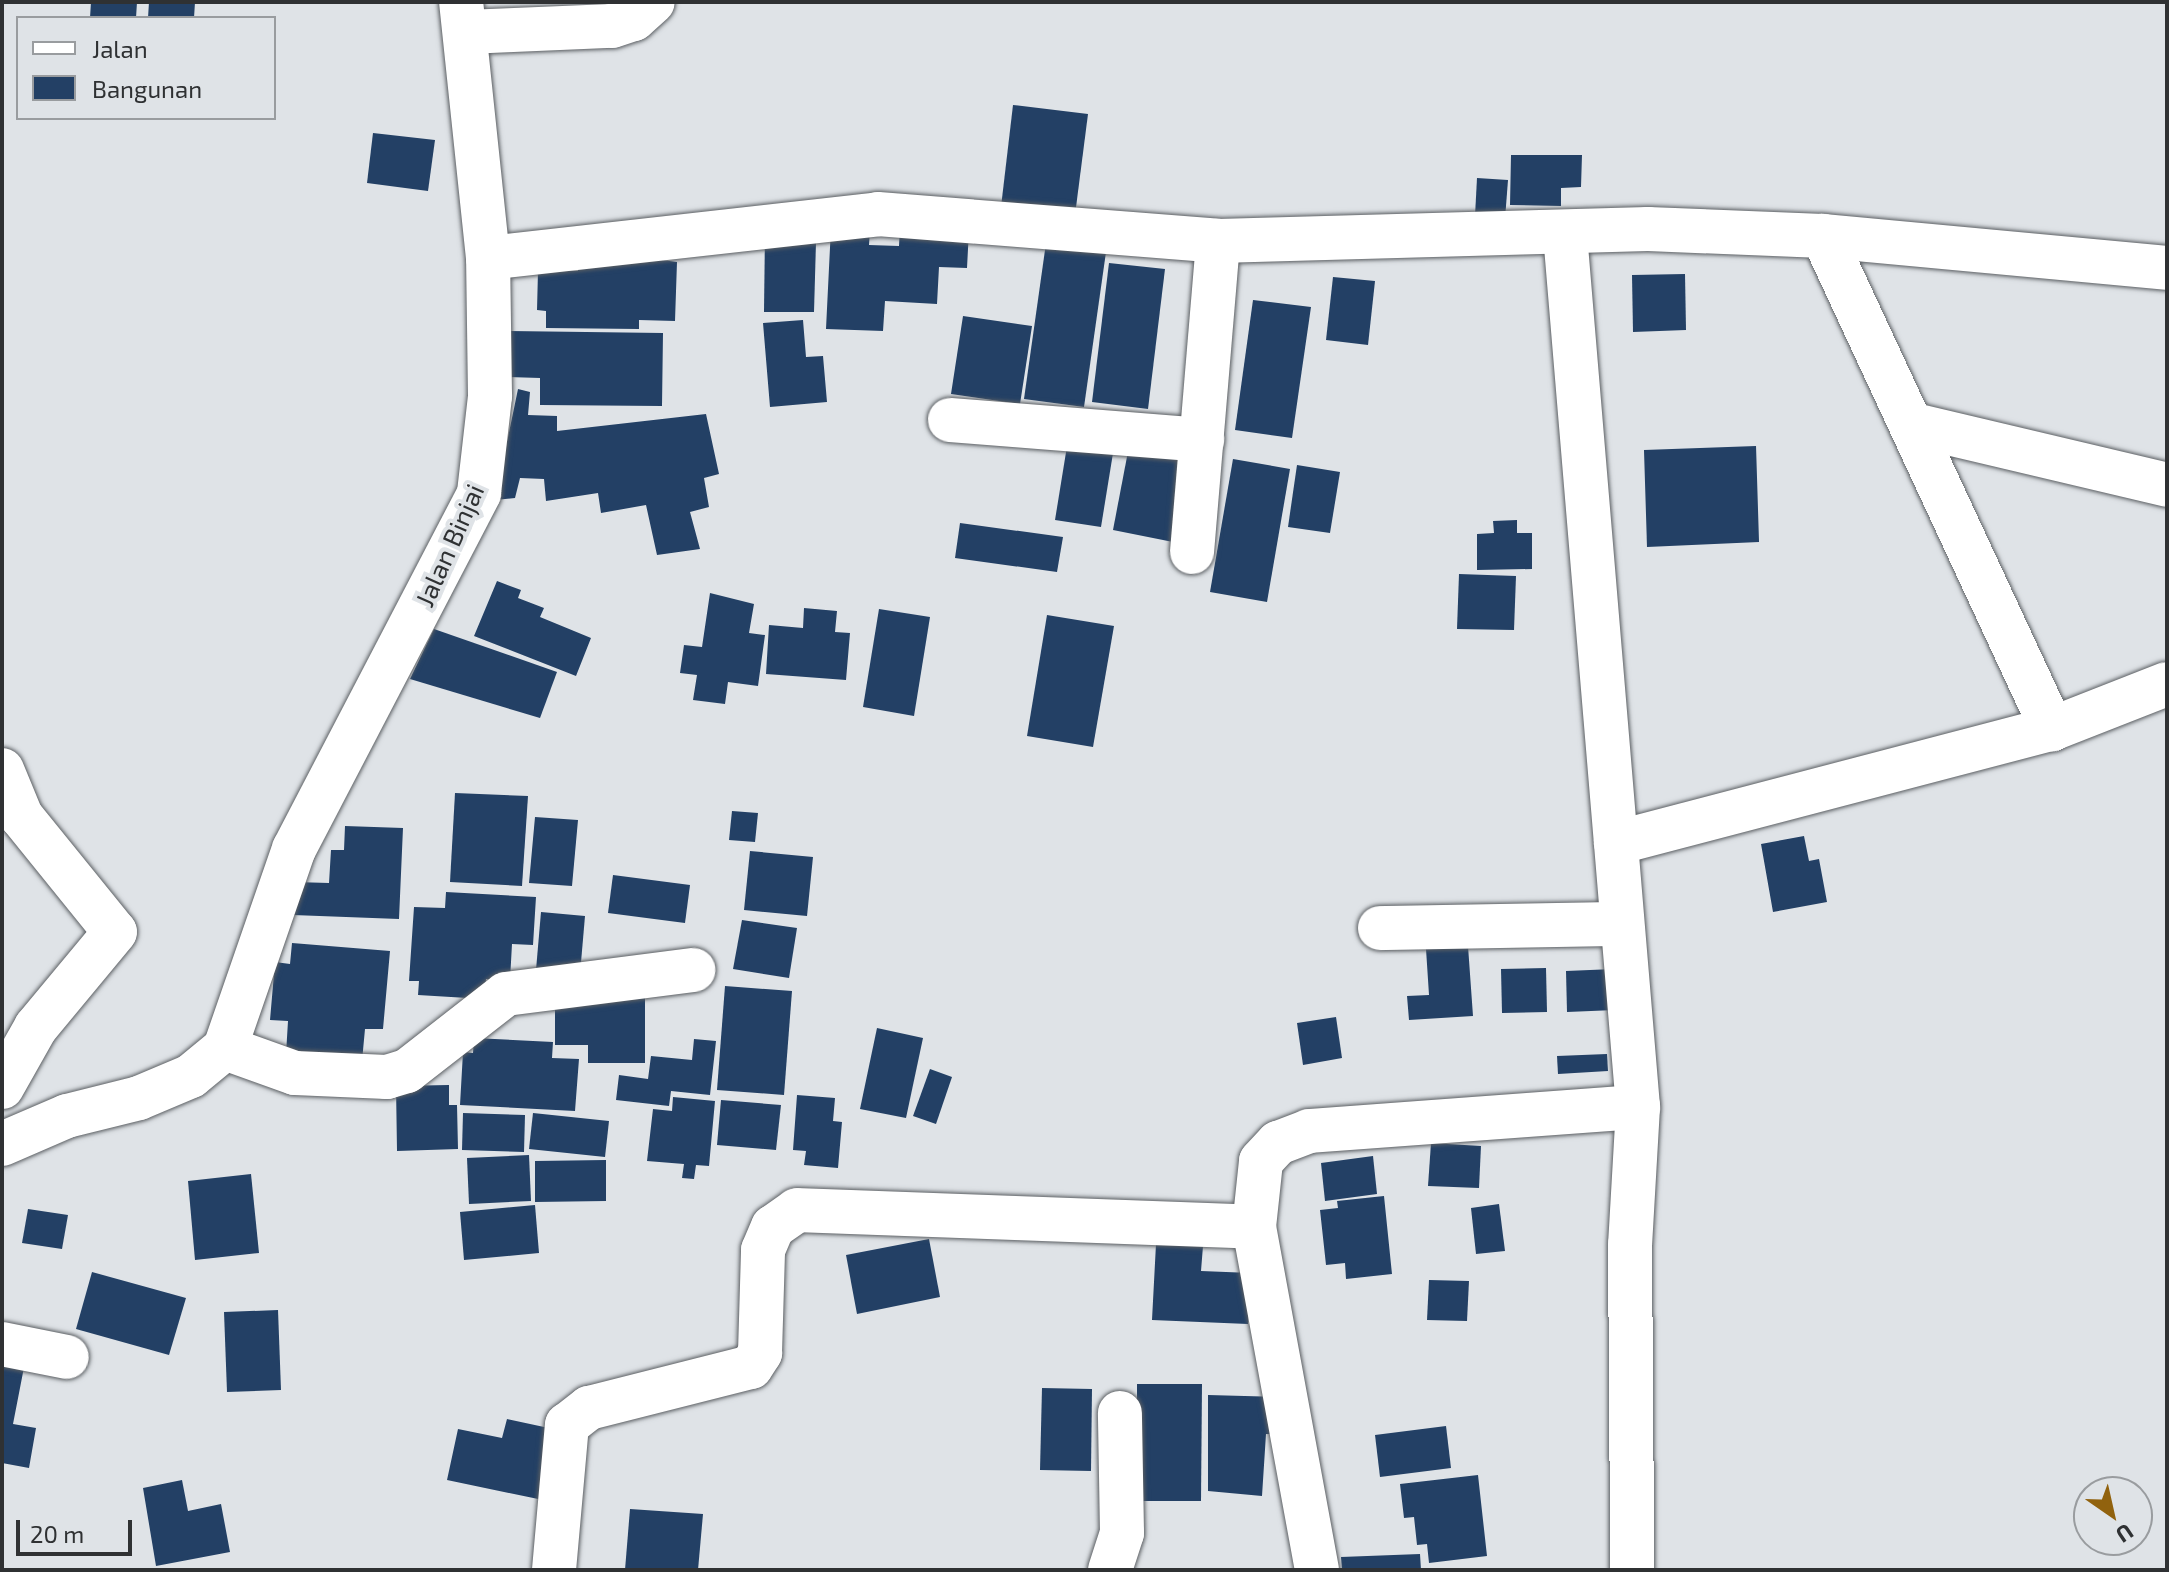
<!DOCTYPE html>
<style>
body{margin:0}
#map{position:relative;width:2169px;height:1572px;overflow:hidden;background:#dfe3e7;font-family:"Exo 2",sans-serif}
div>[style]{position:absolute}
[style*='--x']{left:calc(var(--x)*1px);top:calc(var(--y)*1px);width:calc(var(--w)*1px);rotate:calc(var(--a)*1deg)}
.building>*{inset:0;background:#234065}
.roads{filter:drop-shadow(0 0 2px #5b5f63) drop-shadow(0 0 2px #5b5f63)}
.minor>*{height:44px;margin:-22px;padding:0 22px;transform-origin:22px;border-radius:22px;background:#fff}
span{translate:-50% -50%;white-space:nowrap;text-align:center;line-height:1.15;-webkit-text-stroke:8px #dfe3e7;paint-order:stroke}
.street-label{font-size:26px;color:#2f3133}
.frame{position:absolute;inset:0;border:4px solid #2f3133;pointer-events:none}
.legend{position:absolute;left:16px;top:16px;width:260px;height:104px;box-sizing:border-box;background:#dfe3e7;border:2px solid #999c9f;margin:0;padding:10px 14px;list-style:none;font-size:24px;color:#2f3133}
.legend li{display:flex;align-items:center;gap:16px;height:40px}
.legend b{width:40px;border:2px solid #999c9f}
.north{position:absolute;left:2073px;top:1476px;width:80px;height:80px;box-sizing:border-box;background:#dfe3e7;border:2px solid #999c9f;border-radius:50%;rotate:146deg;font-size:22px;font-weight:700;line-height:32px;text-align:center;color:#2f3133}
.north::after{content:'';display:block;margin:auto;width:28px;height:36px;background:#91620e;clip-path:polygon(50% 0,100% 100%,50% 72%,0 100%)}
.scale{position:absolute;left:16px;top:1520px;width:116px;height:36px;box-sizing:border-box;border:4px solid #2f3133;border-top:0;padding-left:10px;font-size:24px;line-height:28px;white-space:nowrap;color:#2f3133;-webkit-text-stroke:6px #dfe3e7;paint-order:stroke}
</style>
<div id="map">
<div class="building">
<div style="clip-path:polygon(91px 2px,137px 2px,136px 18px,90px 18px)"></div>
<div style="clip-path:polygon(149px 2px,195px 2px,194px 18px,148px 18px)"></div>
<div style="clip-path:polygon(1013px 105px,1088px 114px,1075px 215px,1001px 207px)"></div>
<div style="clip-path:polygon(373px 133px,435px 140px,428px 191px,367px 183px)"></div>
<div style="clip-path:polygon(1511px 155px,1582px 155px,1581px 187px,1561px 188px,1561px 206px,1510px 205px)"></div>
<div style="clip-path:polygon(1477px 178px,1508px 180px,1505px 219px,1475px 216px)"></div>
<div style="clip-path:polygon(831px 227px,870px 229px,869px 245px,899px 246px,900px 227px,969px 230px,967px 268px,939px 267px,937px 304px,885px 301px,883px 331px,826px 329px)"></div>
<div style="clip-path:polygon(765px 232px,816px 242px,814px 312px,764px 312px)"></div>
<div style="clip-path:polygon(1046px 243px,1106px 252px,1084px 407px,1024px 399px)"></div>
<div style="clip-path:polygon(579px 249px,677px 262px,675px 321px,639px 320px,639px 329px,546px 328px,546px 311px,537px 310px,538px 271px,578px 271px)"></div>
<div style="clip-path:polygon(1109px 263px,1165px 269px,1148px 409px,1092px 402px)"></div>
<div style="clip-path:polygon(1685px 274px,1686px 330px,1633px 332px,1632px 275px)"></div>
<div style="clip-path:polygon(1333px 277px,1375px 281px,1368px 345px,1326px 340px)"></div>
<div style="clip-path:polygon(1253px 300px,1311px 307px,1292px 438px,1235px 430px)"></div>
<div style="clip-path:polygon(963px 316px,1032px 326px,1020px 404px,951px 394px)"></div>
<div style="clip-path:polygon(803px 320px,806px 357px,823px 356px,827px 402px,770px 407px,763px 323px)"></div>
<div style="clip-path:polygon(509px 331px,663px 333px,662px 406px,540px 405px,540px 378px,508px 377px)"></div>
<div style="clip-path:polygon(518px 389px,530px 392px,528px 415px,557px 416px,557px 431px,706px 414px,719px 474px,704px 478px,709px 507px,690px 512px,700px 549px,657px 555px,646px 505px,601px 513px,598px 493px,546px 501px,544px 479px,520px 478px,515px 498px,495px 500px)"></div>
<div style="clip-path:polygon(1068px 440px,1114px 447px,1101px 527px,1055px 520px)"></div>
<div style="clip-path:polygon(1130px 441px,1196px 453px,1178px 543px,1113px 530px)"></div>
<div style="clip-path:polygon(1756px 446px,1759px 542px,1647px 547px,1644px 450px)"></div>
<div style="clip-path:polygon(1233px 459px,1290px 469px,1267px 602px,1210px 592px)"></div>
<div style="clip-path:polygon(1297px 465px,1340px 472px,1330px 533px,1288px 527px)"></div>
<div style="clip-path:polygon(1517px 520px,1517px 533px,1532px 533px,1532px 569px,1477px 570px,1477px 534px,1494px 533px,1493px 521px)"></div>
<div style="clip-path:polygon(960px 523px,1063px 537px,1057px 572px,955px 558px)"></div>
<div style="clip-path:polygon(1459px 574px,1516px 576px,1514px 630px,1457px 629px)"></div>
<div style="clip-path:polygon(497px 581px,521px 590px,518px 598px,544px 608px,540px 617px,591px 638px,576px 676px,474px 636px)"></div>
<div style="clip-path:polygon(710px 593px,754px 604px,749px 633px,765px 635px,758px 686px,728px 682px,725px 704px,693px 700px,697px 675px,680px 673px,684px 645px,702px 647px)"></div>
<div style="clip-path:polygon(804px 608px,837px 611px,835px 632px,850px 633px,846px 680px,766px 674px,769px 625px,803px 628px)"></div>
<div style="clip-path:polygon(879px 609px,930px 617px,914px 716px,863px 707px)"></div>
<div style="clip-path:polygon(1047px 615px,1114px 626px,1093px 747px,1027px 736px)"></div>
<div style="clip-path:polygon(434px 629px,557px 672px,540px 718px,410px 679px)"></div>
<div style="clip-path:polygon(455px 793px,528px 796px,522px 886px,450px 882px)"></div>
<div style="clip-path:polygon(732px 811px,758px 813px,755px 842px,729px 840px)"></div>
<div style="clip-path:polygon(535px 817px,578px 820px,572px 886px,529px 883px)"></div>
<div style="clip-path:polygon(345px 826px,403px 828px,399px 919px,293px 915px,295px 882px,329px 883px,331px 850px,344px 850px)"></div>
<div style="clip-path:polygon(1804px 836px,1809px 861px,1819px 859px,1827px 902px,1773px 912px,1761px 844px)"></div>
<div style="clip-path:polygon(750px 851px,813px 857px,807px 916px,744px 910px)"></div>
<div style="clip-path:polygon(613px 875px,690px 885px,685px 923px,608px 913px)"></div>
<div style="clip-path:polygon(446px 892px,536px 897px,533px 945px,512px 944px,510px 980px,486px 979px,484px 999px,418px 995px,419px 981px,409px 981px,414px 907px,445px 908px)"></div>
<div style="clip-path:polygon(541px 912px,585px 916px,580px 974px,536px 970px)"></div>
<div style="clip-path:polygon(742px 920px,797px 928px,789px 978px,733px 969px)"></div>
<div style="clip-path:polygon(292px 943px,390px 951px,383px 1029px,365px 1029px,362px 1061px,286px 1054px,288px 1021px,270px 1020px,275px 962px,290px 964px)"></div>
<div style="clip-path:polygon(1468px 946px,1473px 1016px,1409px 1020px,1407px 996px,1429px 995px,1426px 949px)"></div>
<div style="clip-path:polygon(1546px 968px,1547px 1012px,1502px 1013px,1501px 969px)"></div>
<div style="clip-path:polygon(1614px 969px,1615px 1010px,1567px 1012px,1566px 971px)"></div>
<div style="clip-path:polygon(725px 986px,792px 991px,784px 1095px,717px 1090px)"></div>
<div style="clip-path:polygon(555px 998px,645px 998px,645px 1063px,588px 1063px,588px 1045px,555px 1045px)"></div>
<div style="clip-path:polygon(1336px 1017px,1342px 1058px,1303px 1065px,1297px 1023px)"></div>
<div style="clip-path:polygon(877px 1028px,923px 1038px,906px 1118px,860px 1109px)"></div>
<div style="clip-path:polygon(474px 1038px,553px 1042px,552px 1058px,579px 1059px,575px 1111px,460px 1105px,463px 1052px,473px 1053px)"></div>
<div style="clip-path:polygon(694px 1039px,716px 1041px,710px 1095px,671px 1091px,669px 1106px,616px 1100px,619px 1075px,648px 1079px,651px 1056px,692px 1060px)"></div>
<div style="clip-path:polygon(1607px 1054px,1608px 1071px,1558px 1074px,1557px 1056px)"></div>
<div style="clip-path:polygon(930px 1069px,952px 1077px,936px 1124px,913px 1116px)"></div>
<div style="clip-path:polygon(449px 1085px,449px 1105px,457px 1105px,458px 1149px,397px 1151px,396px 1086px)"></div>
<div style="clip-path:polygon(797px 1095px,835px 1098px,833px 1121px,842px 1122px,838px 1168px,804px 1165px,806px 1151px,793px 1150px)"></div>
<div style="clip-path:polygon(673px 1097px,715px 1101px,709px 1166px,696px 1165px,694px 1179px,682px 1178px,684px 1164px,647px 1161px,653px 1109px,672px 1111px)"></div>
<div style="clip-path:polygon(721px 1100px,781px 1105px,776px 1150px,717px 1145px)"></div>
<div style="clip-path:polygon(463px 1113px,525px 1115px,524px 1152px,462px 1150px)"></div>
<div style="clip-path:polygon(533px 1113px,609px 1121px,605px 1157px,529px 1149px)"></div>
<div style="clip-path:polygon(1431px 1143px,1481px 1146px,1479px 1188px,1428px 1186px)"></div>
<div style="clip-path:polygon(529px 1155px,531px 1201px,469px 1204px,467px 1158px)"></div>
<div style="clip-path:polygon(1373px 1156px,1377px 1194px,1325px 1201px,1321px 1163px)"></div>
<div style="clip-path:polygon(606px 1160px,606px 1201px,535px 1202px,535px 1161px)"></div>
<div style="clip-path:polygon(251px 1174px,259px 1253px,195px 1260px,188px 1181px)"></div>
<div style="clip-path:polygon(1384px 1196px,1392px 1274px,1346px 1279px,1345px 1263px,1326px 1265px,1320px 1210px,1338px 1208px,1337px 1201px)"></div>
<div style="clip-path:polygon(1499px 1204px,1505px 1251px,1476px 1254px,1471px 1208px)"></div>
<div style="clip-path:polygon(535px 1205px,539px 1253px,464px 1260px,460px 1212px)"></div>
<div style="clip-path:polygon(28px 1209px,68px 1215px,62px 1249px,22px 1243px)"></div>
<div style="clip-path:polygon(929px 1239px,940px 1297px,857px 1314px,846px 1255px)"></div>
<div style="clip-path:polygon(1156px 1244px,1203px 1246px,1201px 1271px,1251px 1273px,1248px 1324px,1152px 1320px)"></div>
<div style="clip-path:polygon(92px 1272px,186px 1298px,169px 1355px,76px 1329px)"></div>
<div style="clip-path:polygon(1429px 1280px,1469px 1281px,1467px 1321px,1427px 1320px)"></div>
<div style="clip-path:polygon(278px 1310px,281px 1390px,227px 1392px,224px 1312px)"></div>
<div style="clip-path:polygon(2px 1353px,26px 1357px,13px 1424px,36px 1428px,29px 1468px,2px 1463px)"></div>
<div style="clip-path:polygon(1137px 1384px,1202px 1384px,1201px 1501px,1137px 1501px)"></div>
<div style="clip-path:polygon(1042px 1388px,1092px 1389px,1091px 1471px,1040px 1470px)"></div>
<div style="clip-path:polygon(1208px 1395px,1284px 1397px,1283px 1435px,1266px 1434px,1262px 1496px,1208px 1491px)"></div>
<div style="clip-path:polygon(507px 1419px,558px 1430px,543px 1500px,447px 1480px,458px 1429px,502px 1438px)"></div>
<div style="clip-path:polygon(1446px 1426px,1451px 1468px,1380px 1477px,1375px 1435px)"></div>
<div style="clip-path:polygon(1478px 1475px,1487px 1556px,1429px 1563px,1427px 1544px,1417px 1545px,1414px 1517px,1404px 1518px,1400px 1484px)"></div>
<div style="clip-path:polygon(182px 1480px,188px 1511px,221px 1504px,230px 1552px,156px 1566px,143px 1488px)"></div>
<div style="clip-path:polygon(630px 1509px,703px 1514px,698px 1570px,625px 1570px)"></div>
<div style="clip-path:polygon(1420px 1554px,1421px 1570px,1342px 1570px,1341px 1557px)"></div>
</div>
<div class="roads">
<div class="minor">
<div style="--x:466;--y:32;--w:146;--a:-2.4"></div>
<div style="--x:612;--y:26;--w:23;--a:-18"></div>
<div style="--x:634;--y:19;--w:25;--a:-42"></div>
<div style="--x:1565;--y:234;--w:876;--a:85.22"></div>
<div style="--x:1638;--y:1107;--w:137;--a:93.3"></div>
<div style="--x:1630;--y:1244;--w:326;--a:89.6"></div>
<div style="--x:1823;--y:236;--w:544;--a:65.08"></div>
<div style="--x:488;--y:258;--w:392;--a:-6.4"></div>
<div style="--x:878;--y:214;--w:341;--a:4.5"></div>
<div style="--x:1218;--y:241;--w:430;--a:-1.6"></div>
<div style="--x:1648;--y:229;--w:175;--a:2.3"></div>
<div style="--x:1823;--y:236;--w:345;--a:5.3"></div>
<div style="--x:950;--y:420;--w:253;--a:4.5"></div>
<div style="--x:1914;--y:425;--w:260;--a:13.3"></div>
<div style="--x:1192;--y:552;--w:312;--a:-85.2"></div>
<div style="--x:2;--y:770;--w:50;--a:67.6"></div>
<div style="--x:21;--y:816;--w:149;--a:51"></div>
<div style="--x:115;--y:932;--w:124;--a:129.7"></div>
<div style="--x:36;--y:1027;--w:69;--a:119.5"></div>
<div style="--x:1616;--y:843;--w:451;--a:-14.7"></div>
<div style="--x:2052;--y:729;--w:123;--a:-21.4"></div>
<div style="--x:1380;--y:928;--w:240;--a:-1"></div>
<div style="--x:225;--y:1048;--w:211;--a:-70.9"></div>
<div style="--x:294;--y:849;--w:401;--a:-62.5"></div>
<div style="--x:479;--y:493;--w:98;--a:-83.5"></div>
<div style="--x:490;--y:396;--w:138;--a:-90.8"></div>
<div style="--x:488;--y:258;--w:257;--a:-96"></div>
<div style="--x:225;--y:1048;--w:74;--a:19.7"></div>
<div style="--x:295;--y:1073;--w:92;--a:2.5"></div>
<div style="--x:387;--y:1077;--w:21;--a:-17"></div>
<div style="--x:407;--y:1071;--w:125;--a:-37.9"></div>
<div style="--x:506;--y:994;--w:189;--a:-7.3"></div>
<div style="--x:2;--y:1144;--w:71;--a:-23.3"></div>
<div style="--x:67;--y:1116;--w:74;--a:-14"></div>
<div style="--x:139;--y:1098;--w:56;--a:-22.9"></div>
<div style="--x:191;--y:1076;--w:44;--a:-39.5"></div>
<div style="--x:2;--y:1344;--w:66;--a:11.3"></div>
<div style="--x:554;--y:1570;--w:146;--a:-84.9"></div>
<div style="--x:567;--y:1425;--w:28;--a:-38"></div>
<div style="--x:589;--y:1408;--w:167;--a:-14.2"></div>
<div style="--x:751;--y:1367;--w:17;--a:-57"></div>
<div style="--x:760;--y:1353;--w:103;--a:-88.3"></div>
<div style="--x:763;--y:1250;--w:25;--a:-67"></div>
<div style="--x:773;--y:1227;--w:29;--a:-35"></div>
<div style="--x:797;--y:1210;--w:457;--a:2.1"></div>
<div style="--x:1110;--y:1570;--w:39;--a:-72"></div>
<div style="--x:1122;--y:1533;--w:120;--a:-91"></div>
<div style="--x:1317;--y:1570;--w:349;--a:-100.4"></div>
<div style="--x:1254;--y:1227;--w:66;--a:-83.9"></div>
<div style="--x:1261;--y:1161;--w:25;--a:-47"></div>
<div style="--x:1278;--y:1143;--w:33;--a:-21"></div>
<div style="--x:1309;--y:1131;--w:330;--a:-4.2"></div>
</div>
</div>
<div class="street-label">
<span style="left:449px;top:545px;rotate:-66deg">Jalan Binjai</span>
</div>
<div class="frame"></div>
<ul class="legend">
<li><b style="height:10px;background:#fff"></b>Jalan</li>
<li><b style="height:22px;background:#234065"></b>Bangunan</li>
</ul>
<div class="north">U</div>
<div class="scale">20 m</div>
</div>
